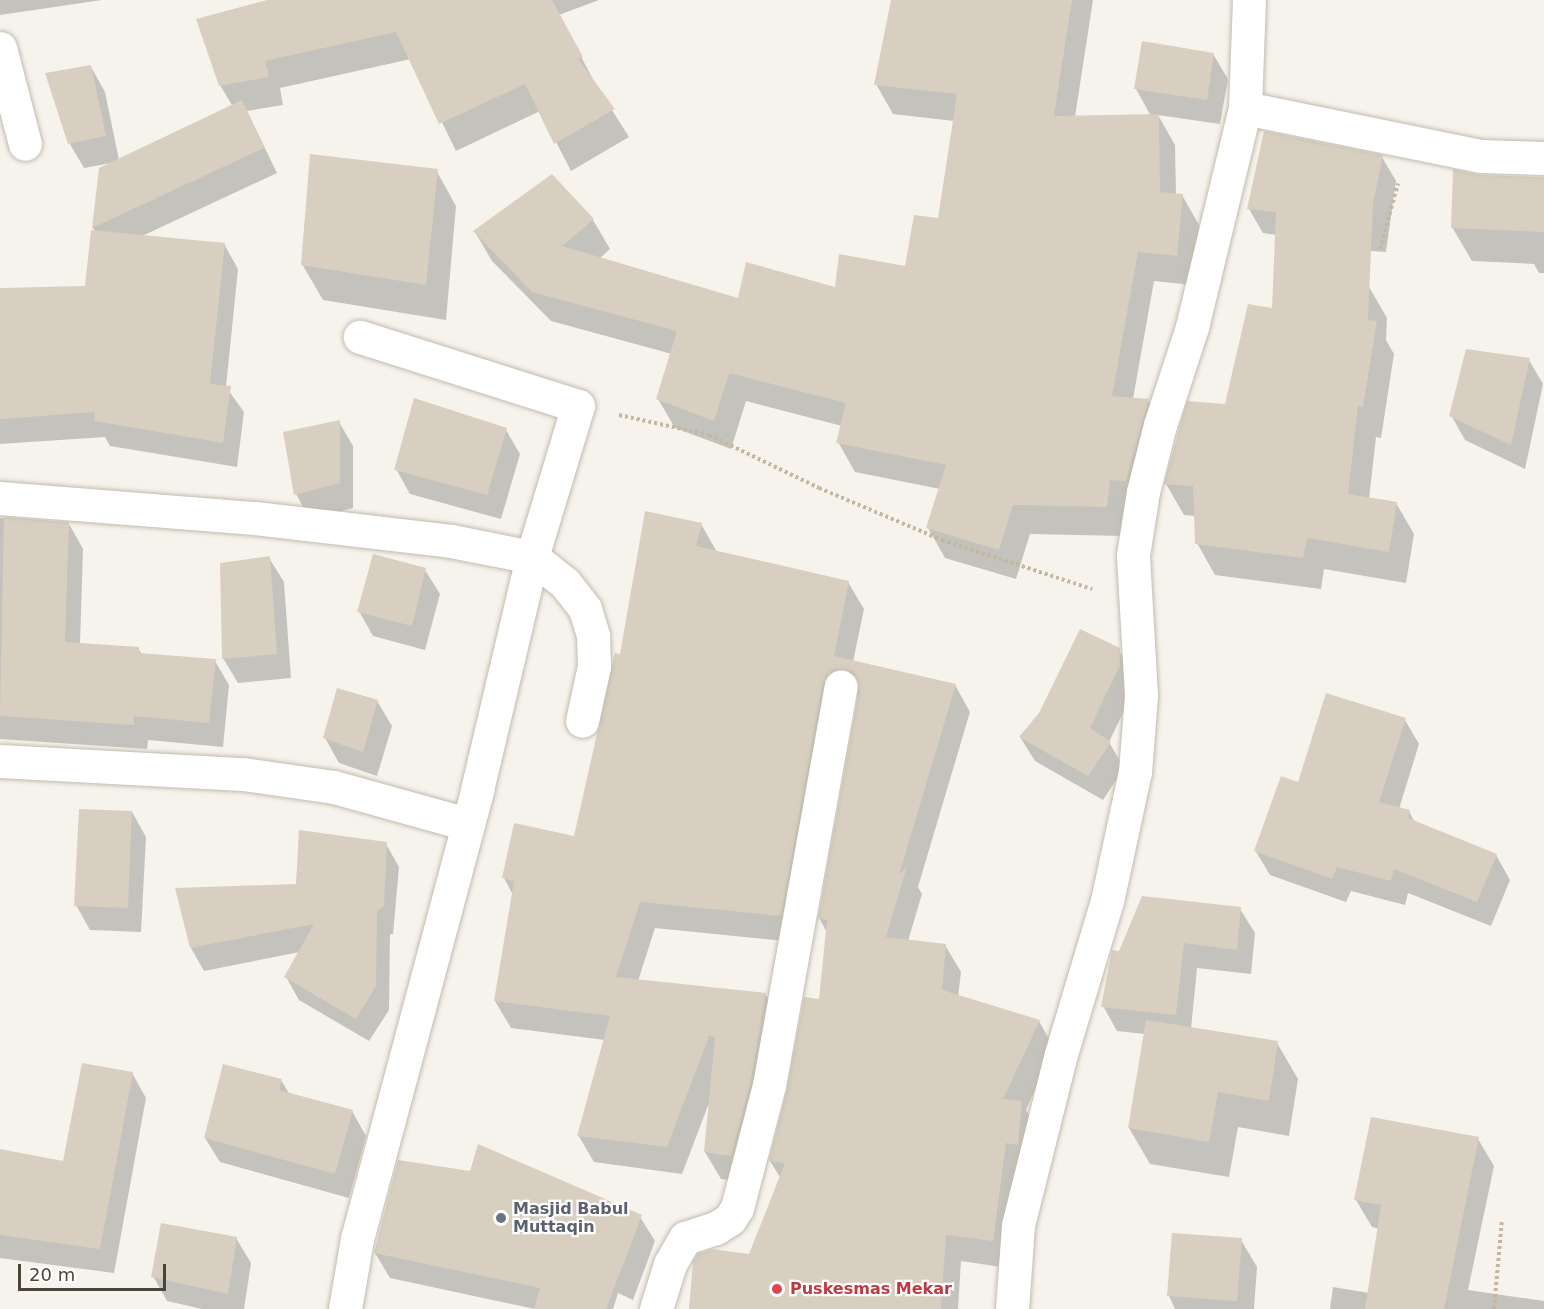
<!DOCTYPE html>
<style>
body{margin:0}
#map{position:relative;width:1544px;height:1309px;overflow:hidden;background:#f6f3ec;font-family:"DejaVu Sans",sans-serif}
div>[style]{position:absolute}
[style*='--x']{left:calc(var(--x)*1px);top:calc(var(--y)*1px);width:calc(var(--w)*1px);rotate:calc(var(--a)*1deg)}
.shadow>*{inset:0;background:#0003}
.building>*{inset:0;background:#d8cfc1}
.path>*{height:4px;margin-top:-2px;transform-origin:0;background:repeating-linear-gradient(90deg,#c4b79f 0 3px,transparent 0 6px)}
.roads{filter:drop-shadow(0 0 2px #c2bbae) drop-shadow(0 0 2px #c2bbae)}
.minor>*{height:33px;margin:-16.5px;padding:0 16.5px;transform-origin:16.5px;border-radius:16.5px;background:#fff}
.dots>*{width:16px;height:16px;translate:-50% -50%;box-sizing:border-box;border:3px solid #fff;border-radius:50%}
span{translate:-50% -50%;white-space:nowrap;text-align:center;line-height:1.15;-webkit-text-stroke:4.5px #fff;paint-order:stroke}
.worship-label{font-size:16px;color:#5b616d;font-weight:700}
.left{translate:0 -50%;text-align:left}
.health-label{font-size:16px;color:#be3a42;font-weight:700}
.scale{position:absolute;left:18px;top:1264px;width:148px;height:27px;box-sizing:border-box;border:3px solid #4b4439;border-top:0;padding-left:8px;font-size:18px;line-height:21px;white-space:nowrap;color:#4b4439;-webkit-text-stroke:4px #fff;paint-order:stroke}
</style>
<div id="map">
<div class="shadow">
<div style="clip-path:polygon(0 0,102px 0,0 15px)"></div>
<div style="clip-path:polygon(273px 0,599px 0,559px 15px,596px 85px,629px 137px,571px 171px,540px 111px,456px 151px,411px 59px,280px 88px,283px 105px,247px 111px,277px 173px,140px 237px,224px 244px,238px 269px,226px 387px,244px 412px,237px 467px,110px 446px,105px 437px,0 444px,0 289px,78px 372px,104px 246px,93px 228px,100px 169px,111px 163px,84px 168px,70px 144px,91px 67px,105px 92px,119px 160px,233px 107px,220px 85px)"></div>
<div style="clip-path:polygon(892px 0,1093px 0,1075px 117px,1151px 116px,1136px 89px,1213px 54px,1228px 79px,1220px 124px,1158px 115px,1175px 145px,1176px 195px,1182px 195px,1199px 225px,1193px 285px,1154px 281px,1133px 399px,1148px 400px,1165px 429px,1124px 536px,1030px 534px,1016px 579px,945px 558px,928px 528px,940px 489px,855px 472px,838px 442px,842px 426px,746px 401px,731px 449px,675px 428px,658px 399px,672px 354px,551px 321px,492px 261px,475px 232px,552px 176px,593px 220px,610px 249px,599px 259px,740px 300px,836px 289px,906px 268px,939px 220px,954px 121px,893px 114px,876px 84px)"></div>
<div style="clip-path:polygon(1382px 157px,1396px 181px,1386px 252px,1291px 245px,1286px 236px,1263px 233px,1249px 209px)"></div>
<div style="clip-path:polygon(436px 170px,456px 206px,446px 320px,323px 300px,302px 264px)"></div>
<div style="clip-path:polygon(1480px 176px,1544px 178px,1544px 273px,1539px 273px,1534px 264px,1472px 261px,1452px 227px)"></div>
<div style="clip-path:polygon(1369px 287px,1387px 318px,1386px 340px,1394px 354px,1381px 438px,1376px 437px,1369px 499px,1396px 503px,1414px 534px,1406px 583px,1324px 569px,1321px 589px,1215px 575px,1197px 543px,1196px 516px,1184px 515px,1166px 484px,1226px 405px,1274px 309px)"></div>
<div style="clip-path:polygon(1529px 360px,1543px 384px,1525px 469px,1465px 440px,1451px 415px)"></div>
<div style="clip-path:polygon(339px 422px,353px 446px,353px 508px,310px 519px,296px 494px)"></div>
<div style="clip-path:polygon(506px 430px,520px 454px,501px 519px,410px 494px,396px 469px)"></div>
<div style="clip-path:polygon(0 518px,69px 524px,83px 549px,80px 645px,138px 648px,142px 655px,215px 661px,229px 685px,223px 747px,148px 740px,147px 749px,0 739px)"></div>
<div style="clip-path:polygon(701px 524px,717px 552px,848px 582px,864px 609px,853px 662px,955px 685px,970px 712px,918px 887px,922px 894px,908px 941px,945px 945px,961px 972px,958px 997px,1039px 1021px,1054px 1048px,1026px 1110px,1037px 1129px,1008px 1268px,961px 1261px,958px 1309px,690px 1309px,750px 1255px,781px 1179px,770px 1161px,820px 1001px,827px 933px,820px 919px,860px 696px,850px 695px,795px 942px,655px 928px,638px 981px,766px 995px,781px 1022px,746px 1182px,721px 1179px,705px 1152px,709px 1103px,682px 1174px,594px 1162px,578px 1135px,605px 1040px,511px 1028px,495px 1001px,513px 895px,504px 878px,575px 838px,621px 656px)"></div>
<div style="clip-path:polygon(269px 558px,284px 582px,291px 678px,238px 683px,223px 658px)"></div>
<div style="clip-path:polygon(425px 570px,440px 594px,425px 650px,373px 636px,359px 611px)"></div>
<div style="clip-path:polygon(1118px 649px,1133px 674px,1134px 690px,1109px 742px,1124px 768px,1103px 800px,1035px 761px,1020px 737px)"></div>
<div style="clip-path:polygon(377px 701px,392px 726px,377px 776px,339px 763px,325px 738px)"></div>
<div style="clip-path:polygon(1405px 720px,1419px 744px,1399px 809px,1409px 811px,1415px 823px,1496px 855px,1510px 880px,1491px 926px,1408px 893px,1405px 905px,1351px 891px,1346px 902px,1270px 875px,1255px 850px,1299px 784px)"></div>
<div style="clip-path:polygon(132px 812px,146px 837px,141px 932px,90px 930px,76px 905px)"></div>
<div style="clip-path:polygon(386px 844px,399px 867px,393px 934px,390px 934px,389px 1010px,369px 1041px,299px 1000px,286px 977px,300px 952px,204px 971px,191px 948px,297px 885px)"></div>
<div style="clip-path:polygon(1240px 909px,1255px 933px,1251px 974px,1197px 968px,1191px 1029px,1277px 1043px,1298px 1079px,1289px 1136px,1238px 1127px,1229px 1177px,1150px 1164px,1129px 1128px,1145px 1034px,1117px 1031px,1103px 1006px,1120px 953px)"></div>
<div style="clip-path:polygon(132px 1073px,146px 1098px,114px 1273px,0 1258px,0 1151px,65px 1163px)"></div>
<div style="clip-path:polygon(281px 1080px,290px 1095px,352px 1111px,366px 1136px,349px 1198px,220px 1162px,205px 1138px)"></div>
<div style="clip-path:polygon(1478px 1139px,1494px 1166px,1468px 1290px,1544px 1301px,1544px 1309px,1330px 1309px,1333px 1287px,1369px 1293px,1379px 1229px,1372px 1227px,1356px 1200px)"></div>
<div style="clip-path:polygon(640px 1217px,655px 1241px,633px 1300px,618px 1293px,613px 1309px,535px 1309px,390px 1278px,375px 1253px)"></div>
<div style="clip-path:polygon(236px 1238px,251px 1263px,244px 1309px,202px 1309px,167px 1301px,153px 1276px)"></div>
<div style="clip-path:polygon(1241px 1240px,1257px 1267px,1254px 1309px,1175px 1309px,1169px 1296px)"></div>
</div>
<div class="building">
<div style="clip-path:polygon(267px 0,552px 0,583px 57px,578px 59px,615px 109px,554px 144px,525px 84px,439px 124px,396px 32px,265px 61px,269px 77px,219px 86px,196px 19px)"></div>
<div style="clip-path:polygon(891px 0,1072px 0,1054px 116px,1159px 114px,1160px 192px,1183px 194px,1177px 256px,1138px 252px,1112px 396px,1149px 399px,1126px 481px,1110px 480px,1107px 507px,1013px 505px,999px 550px,926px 528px,946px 465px,836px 443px,846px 403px,729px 373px,714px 421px,656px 399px,677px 331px,532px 292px,473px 231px,552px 174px,594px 219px,562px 246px,738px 298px,746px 262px,835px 287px,839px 254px,905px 266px,914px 215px,938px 218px,957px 94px,874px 85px)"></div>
<div style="clip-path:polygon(1142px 41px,1214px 53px,1207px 100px,1134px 89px)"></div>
<div style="clip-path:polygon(91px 65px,106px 136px,68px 144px,45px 73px)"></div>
<div style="clip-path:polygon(242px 100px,264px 148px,92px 228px,99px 168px)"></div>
<div style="clip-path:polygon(1264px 131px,1383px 155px,1373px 204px,1368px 320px,1377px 321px,1363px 407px,1358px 406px,1348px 494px,1397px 502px,1389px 552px,1307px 538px,1303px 558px,1195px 544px,1193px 486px,1164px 484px,1187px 401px,1225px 404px,1248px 304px,1272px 308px,1276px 212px,1247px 209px)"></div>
<div style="clip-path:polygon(310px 154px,438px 169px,426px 285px,301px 265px)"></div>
<div style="clip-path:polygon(1453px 169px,1480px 175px,1544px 177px,1544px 232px,1451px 228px)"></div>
<div style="clip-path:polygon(91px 230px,225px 243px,210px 384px,231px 386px,223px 443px,94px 421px,95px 412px,0 419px,0 288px,85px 286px)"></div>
<div style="clip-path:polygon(1466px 349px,1530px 358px,1511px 445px,1449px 416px)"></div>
<div style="clip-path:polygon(414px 398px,507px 428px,487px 495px,394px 470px)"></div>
<div style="clip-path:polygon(340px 420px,340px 483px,294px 495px,283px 432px)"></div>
<div style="clip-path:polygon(645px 511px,702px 523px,696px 546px,849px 581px,834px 656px,956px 684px,899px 875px,907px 866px,886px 937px,946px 944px,942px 990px,1040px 1020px,1003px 1099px,1022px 1101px,1018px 1145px,1006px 1143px,993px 1241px,946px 1235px,941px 1309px,689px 1309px,693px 1261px,698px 1254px,712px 1249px,749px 1254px,785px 1163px,769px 1161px,787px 1088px,804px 997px,819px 999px,827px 920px,818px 919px,859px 689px,853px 671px,834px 669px,823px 683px,781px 916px,640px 902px,616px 977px,766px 993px,751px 1081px,731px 1156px,704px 1152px,715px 1037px,709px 1036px,667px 1147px,577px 1136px,610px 1016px,494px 1001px,514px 881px,502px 878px,514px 823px,574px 836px,615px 653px,620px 654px)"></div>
<div style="clip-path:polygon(4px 517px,69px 522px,65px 642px,139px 647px,139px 653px,216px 659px,209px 723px,134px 716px,134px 725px,0 716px)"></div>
<div style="clip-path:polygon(373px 554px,426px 568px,412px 626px,357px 612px)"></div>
<div style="clip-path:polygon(270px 556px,277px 654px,222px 659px,220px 563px)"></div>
<div style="clip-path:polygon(1080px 629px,1120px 648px,1120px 665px,1090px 728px,1111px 742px,1088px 776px,1019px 737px,1039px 713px)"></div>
<div style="clip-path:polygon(337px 688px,378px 700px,363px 752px,323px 738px)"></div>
<div style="clip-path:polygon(1326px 693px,1406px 718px,1379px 802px,1410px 810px,1408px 818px,1497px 854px,1477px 902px,1394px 869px,1391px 881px,1337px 867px,1332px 879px,1254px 851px,1281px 776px,1298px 782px)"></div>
<div style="clip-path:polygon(79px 809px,132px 811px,128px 908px,74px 906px)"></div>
<div style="clip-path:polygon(299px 830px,387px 842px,384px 906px,377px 911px,376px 986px,356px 1019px,284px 977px,314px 924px,190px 948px,175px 888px,296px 884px)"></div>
<div style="clip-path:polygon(1142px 896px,1241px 907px,1237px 950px,1184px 943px,1176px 1015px,1101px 1007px,1112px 950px,1119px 951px)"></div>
<div style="clip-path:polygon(1146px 1020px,1278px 1041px,1269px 1101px,1218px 1092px,1209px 1142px,1128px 1128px)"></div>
<div style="clip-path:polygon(82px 1063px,133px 1072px,100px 1249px,0 1235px,0 1149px,63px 1161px)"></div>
<div style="clip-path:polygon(223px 1064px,282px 1079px,279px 1090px,353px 1110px,335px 1174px,204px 1138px)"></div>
<div style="clip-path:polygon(1371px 1117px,1479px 1137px,1444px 1309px,1365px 1309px,1381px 1205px,1354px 1200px)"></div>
<div style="clip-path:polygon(478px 1144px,642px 1215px,606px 1309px,534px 1309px,540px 1288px,374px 1253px,398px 1160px,470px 1171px)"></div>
<div style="clip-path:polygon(161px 1223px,237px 1237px,228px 1294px,151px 1277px)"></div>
<div style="clip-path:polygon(1172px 1233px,1242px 1238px,1237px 1301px,1167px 1296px)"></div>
</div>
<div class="path">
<div style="--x:1380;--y:249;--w:68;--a:-74.7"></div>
<div style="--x:619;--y:415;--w:92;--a:12.5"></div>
<div style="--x:709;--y:435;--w:122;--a:25.7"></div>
<div style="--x:819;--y:488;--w:134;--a:22.9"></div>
<div style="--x:942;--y:540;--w:158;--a:18.1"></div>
<div style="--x:1494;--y:1309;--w:89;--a:-84.9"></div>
</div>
<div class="roads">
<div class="minor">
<div style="--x:0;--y:48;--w:99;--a:75.4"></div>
<div style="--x:1245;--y:108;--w:241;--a:11.5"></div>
<div style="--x:1481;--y:156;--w:63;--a:1.8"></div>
<div style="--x:0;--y:498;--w:256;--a:4.5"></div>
<div style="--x:255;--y:518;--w:197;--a:6.7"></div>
<div style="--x:451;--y:541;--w:83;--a:11.2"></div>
<div style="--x:532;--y:557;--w:42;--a:38.2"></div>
<div style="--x:565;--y:583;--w:33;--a:52"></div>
<div style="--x:585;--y:609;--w:28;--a:73"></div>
<div style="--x:593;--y:636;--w:30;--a:88"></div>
<div style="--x:594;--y:666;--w:56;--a:102.3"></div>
<div style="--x:0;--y:761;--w:243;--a:3.1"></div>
<div style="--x:243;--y:774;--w:92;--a:8.1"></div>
<div style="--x:334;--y:787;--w:138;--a:15.5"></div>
<div style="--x:345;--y:1309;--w:71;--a:-80.3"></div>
<div style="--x:357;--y:1239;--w:465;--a:-75"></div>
<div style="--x:477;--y:790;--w:239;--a:-76.7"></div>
<div style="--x:532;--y:557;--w:158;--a:-73.1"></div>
<div style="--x:578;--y:406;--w:229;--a:-162.4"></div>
<div style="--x:656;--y:1309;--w:47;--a:-72.7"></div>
<div style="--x:670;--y:1264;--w:30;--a:-60"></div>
<div style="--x:685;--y:1238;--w:33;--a:-18"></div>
<div style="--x:716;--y:1228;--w:17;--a:-33"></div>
<div style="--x:730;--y:1219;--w:13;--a:-58"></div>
<div style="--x:737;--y:1208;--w:127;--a:-75.4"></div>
<div style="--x:769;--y:1085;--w:405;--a:-79.8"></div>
<div style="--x:1012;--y:1309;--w:84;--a:-85.9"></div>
<div style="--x:1018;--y:1225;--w:176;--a:-75.9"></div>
<div style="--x:1061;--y:1054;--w:160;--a:-73.3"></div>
<div style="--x:1107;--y:901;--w:132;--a:-77.8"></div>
<div style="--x:1135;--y:772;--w:77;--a:-85.5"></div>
<div style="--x:1141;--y:695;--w:140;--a:-93.3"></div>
<div style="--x:1133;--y:555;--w:64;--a:-81"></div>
<div style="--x:1143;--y:492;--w:69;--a:-75.8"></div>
<div style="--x:1160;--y:425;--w:103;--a:-71.9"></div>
<div style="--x:1192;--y:327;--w:225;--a:-76.4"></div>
<div style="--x:1245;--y:108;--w:108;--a:-87.9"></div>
</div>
</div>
<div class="dots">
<div style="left:501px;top:1218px;background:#6b7280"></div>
<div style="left:777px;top:1289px;background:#e0444e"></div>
</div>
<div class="worship-label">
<span class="left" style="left:513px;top:1218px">Masjid Babul<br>Muttaqin</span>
</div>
<div class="health-label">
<span class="left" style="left:790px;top:1289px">Puskesmas Mekar</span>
</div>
<div class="scale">20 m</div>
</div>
